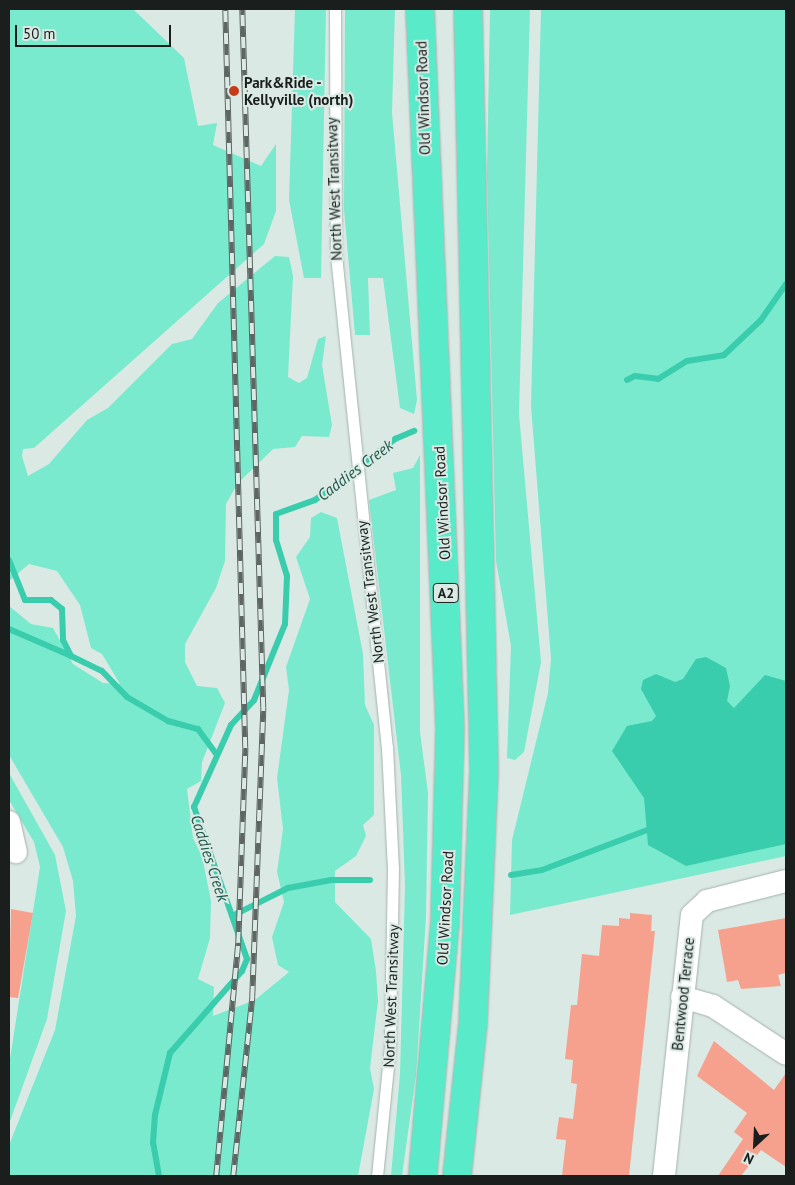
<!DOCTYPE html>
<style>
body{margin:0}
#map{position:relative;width:795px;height:1185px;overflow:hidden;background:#dbe9e4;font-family:"PT Sans",sans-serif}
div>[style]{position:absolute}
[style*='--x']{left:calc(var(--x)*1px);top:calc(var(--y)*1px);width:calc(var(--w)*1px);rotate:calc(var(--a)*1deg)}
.green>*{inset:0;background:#79eace}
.water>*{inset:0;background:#39cdad}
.stream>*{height:6px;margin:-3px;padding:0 3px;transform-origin:3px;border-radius:3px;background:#39cdad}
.building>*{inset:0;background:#f5a18d}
.roads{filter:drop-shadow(0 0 1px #a4b2ad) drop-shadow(0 0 1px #a4b2ad)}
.lane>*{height:11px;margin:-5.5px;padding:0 5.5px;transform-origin:5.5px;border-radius:5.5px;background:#fff}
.street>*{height:22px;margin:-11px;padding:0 11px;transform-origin:11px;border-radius:11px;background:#fff}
.highway>*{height:28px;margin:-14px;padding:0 14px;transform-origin:14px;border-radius:14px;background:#58eac9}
.rail>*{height:5.5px;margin-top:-2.75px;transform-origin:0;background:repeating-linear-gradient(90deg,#dbe9e4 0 11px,#5e6663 0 22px);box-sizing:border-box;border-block:1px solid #5e6663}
.dots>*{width:14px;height:14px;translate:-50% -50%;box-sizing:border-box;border:2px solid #dbe9e4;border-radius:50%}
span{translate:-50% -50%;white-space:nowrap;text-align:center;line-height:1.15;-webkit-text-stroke:4px #dbe9e4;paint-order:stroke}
.shield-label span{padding:1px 4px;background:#dbe9e4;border:1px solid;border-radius:4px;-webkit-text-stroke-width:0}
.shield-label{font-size:14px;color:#1a1f1e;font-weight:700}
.poi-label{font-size:15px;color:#1a1f1e;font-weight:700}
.left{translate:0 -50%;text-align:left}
.street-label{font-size:15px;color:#1a1f1e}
.water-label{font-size:16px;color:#1d5749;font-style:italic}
.frame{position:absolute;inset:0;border:10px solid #1a1f1e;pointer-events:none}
.north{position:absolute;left:730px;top:1120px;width:50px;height:50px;-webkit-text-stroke:4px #dbe9e4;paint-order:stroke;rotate:205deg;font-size:14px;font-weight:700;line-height:20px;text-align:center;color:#1a1f1e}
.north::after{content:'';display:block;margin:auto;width:18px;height:22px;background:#1a1f1e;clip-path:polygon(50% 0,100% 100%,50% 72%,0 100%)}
.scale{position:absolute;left:15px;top:25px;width:156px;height:22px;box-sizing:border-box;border:2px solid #1a1f1e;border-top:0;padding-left:6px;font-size:15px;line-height:18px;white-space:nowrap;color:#1a1f1e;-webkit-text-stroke:4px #dbe9e4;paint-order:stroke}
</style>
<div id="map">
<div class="green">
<div style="clip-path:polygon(9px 9px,133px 9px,184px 58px,198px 126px,217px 123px,213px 145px,261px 166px,276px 144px,276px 211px,264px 244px,34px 448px,23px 449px,22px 456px,28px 476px,49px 464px,87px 420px,108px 408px,172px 344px,192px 339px,218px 303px,275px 256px,289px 257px,293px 276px,288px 377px,299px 383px,307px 378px,318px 339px,326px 336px,322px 365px,332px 425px,329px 437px,302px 436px,295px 447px,273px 449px,237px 484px,226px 504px,225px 561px,216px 588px,185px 644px,185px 662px,197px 686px,217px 688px,225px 703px,202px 762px,201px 781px,187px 789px,193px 838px,202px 856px,211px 901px,210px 938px,198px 979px,214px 987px,213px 1016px,255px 1000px,289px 972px,278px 965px,272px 937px,284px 902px,277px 872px,283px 829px,277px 778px,289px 690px,286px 667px,310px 599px,296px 557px,310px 537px,311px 518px,321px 512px,337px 518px,363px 654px,365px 705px,374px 725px,374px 815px,363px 825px,366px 836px,356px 856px,335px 871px,335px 902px,371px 939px,376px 971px,378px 1001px,370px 1068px,374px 1089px,358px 1176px,9px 1176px,9px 1145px,55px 1030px,76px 916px,73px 881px,63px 847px,9px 755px,9px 606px,31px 624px,53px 628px,73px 664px,103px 683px,120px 684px,102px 654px,91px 648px,80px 605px,57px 571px,29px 564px,9px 581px)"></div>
<div style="clip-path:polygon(295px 9px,326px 9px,321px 278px,304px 278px,289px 200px)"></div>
<div style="clip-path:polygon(345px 9px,395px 9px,392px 112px,417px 400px,414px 414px,400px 408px,383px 278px,368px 278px,370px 335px,355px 335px,344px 209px)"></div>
<div style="clip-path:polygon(490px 9px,530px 9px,519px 414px,541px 662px,524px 752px,515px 760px,507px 758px,511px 646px,496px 561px,487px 174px)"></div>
<div style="clip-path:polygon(541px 9px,786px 9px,786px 856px,510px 915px,512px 840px,548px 693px,551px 659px,531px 406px)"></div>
<div style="clip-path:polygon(420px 455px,420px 732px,428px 793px,426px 917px,416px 1075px,402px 1176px,391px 1176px,400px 1074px,405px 886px,401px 775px,369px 500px,396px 490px,393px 473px,413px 468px)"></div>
<div style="clip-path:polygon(9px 773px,55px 855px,66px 911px,47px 1019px,9px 1124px,9px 1065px,40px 867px,34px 842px,9px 800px)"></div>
</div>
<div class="water">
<div style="clip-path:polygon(706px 657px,726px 668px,730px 686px,727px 701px,734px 708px,765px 675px,786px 681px,786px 844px,686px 866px,648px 845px,644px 798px,612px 751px,627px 726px,652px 721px,656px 716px,641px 689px,643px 680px,656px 674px,675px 682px,683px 679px,696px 659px)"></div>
</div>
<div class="stream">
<div style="--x:627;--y:380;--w:9;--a:-27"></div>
<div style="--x:635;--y:376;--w:23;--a:7"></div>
<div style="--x:658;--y:379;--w:34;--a:-32"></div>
<div style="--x:687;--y:361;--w:37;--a:-9"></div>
<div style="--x:724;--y:355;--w:51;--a:-43.4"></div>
<div style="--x:761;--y:320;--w:44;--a:-55.2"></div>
<div style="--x:9;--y:560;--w:43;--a:68.2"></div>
<div style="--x:25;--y:600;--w:26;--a:0"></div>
<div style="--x:51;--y:600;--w:14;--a:39"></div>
<div style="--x:62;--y:609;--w:31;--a:88"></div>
<div style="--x:63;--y:640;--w:18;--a:63"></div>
<div style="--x:71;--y:656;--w:34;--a:26"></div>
<div style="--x:102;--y:671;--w:36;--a:46"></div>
<div style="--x:127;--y:697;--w:48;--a:30.3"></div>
<div style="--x:168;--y:721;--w:31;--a:15"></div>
<div style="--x:198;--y:729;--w:31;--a:54"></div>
<div style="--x:9;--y:629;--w:68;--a:23.5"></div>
<div style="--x:511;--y:875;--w:31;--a:-9"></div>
<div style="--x:542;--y:870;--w:116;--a:-20.8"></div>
<div style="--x:232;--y:916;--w:63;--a:-26.6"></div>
<div style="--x:288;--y:888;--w:44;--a:-10.5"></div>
<div style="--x:331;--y:880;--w:39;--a:0"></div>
<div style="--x:159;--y:1176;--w:34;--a:-100"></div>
<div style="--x:153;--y:1143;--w:28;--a:-86"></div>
<div style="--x:155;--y:1115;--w:64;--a:-76.4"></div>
<div style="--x:170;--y:1053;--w:109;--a:-48.7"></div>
<div style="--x:242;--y:971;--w:13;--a:-67"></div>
<div style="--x:247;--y:959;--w:161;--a:-109.2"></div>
<div style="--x:194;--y:807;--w:90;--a:-65.7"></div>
<div style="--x:231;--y:725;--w:34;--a:-47"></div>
<div style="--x:254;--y:700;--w:82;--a:-67.8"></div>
<div style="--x:285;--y:624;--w:48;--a:-87.6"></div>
<div style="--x:287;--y:576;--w:38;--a:-107"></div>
<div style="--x:276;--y:540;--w:26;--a:-90"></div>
<div style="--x:276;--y:514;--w:41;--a:-19.7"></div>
<div style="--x:315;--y:500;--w:101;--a:-37.3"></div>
<div style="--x:395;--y:439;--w:21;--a:-23"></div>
</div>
<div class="building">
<div style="clip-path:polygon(11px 909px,33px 913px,18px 998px,9px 997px)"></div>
<div style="clip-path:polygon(630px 913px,652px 915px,651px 931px,655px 931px,629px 1176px,562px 1176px,566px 1140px,556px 1139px,559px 1117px,573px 1119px,577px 1084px,571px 1083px,573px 1060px,565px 1059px,571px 1005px,577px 1005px,582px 954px,599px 956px,602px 925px,619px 926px,619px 918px,630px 919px)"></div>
<div style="clip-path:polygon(786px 918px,786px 973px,778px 975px,781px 986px,741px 989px,738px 980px,727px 982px,718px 930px)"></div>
<div style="clip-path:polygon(714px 1041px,774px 1090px,786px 1073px,786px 1167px,761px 1150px,741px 1176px,718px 1176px,743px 1139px,734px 1132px,747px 1113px,697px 1076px)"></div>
</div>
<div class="roads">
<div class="lane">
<div style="--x:335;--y:9;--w:246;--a:89.8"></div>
<div style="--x:336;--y:255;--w:495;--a:84.1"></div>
<div style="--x:387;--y:747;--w:121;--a:87.2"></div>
<div style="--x:393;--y:868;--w:178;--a:91"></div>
<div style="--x:390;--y:1046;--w:131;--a:95.7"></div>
</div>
<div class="street">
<div style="--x:9;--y:822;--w:31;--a:77"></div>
<div style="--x:682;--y:997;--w:32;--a:16"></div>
<div style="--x:713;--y:1006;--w:87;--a:33.3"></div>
<div style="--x:664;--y:1176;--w:262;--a:-83.9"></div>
<div style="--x:692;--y:915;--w:21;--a:-43"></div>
<div style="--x:707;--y:901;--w:81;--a:-14.2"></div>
</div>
<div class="highway">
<div style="--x:420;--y:9;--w:721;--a:87.61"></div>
<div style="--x:450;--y:729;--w:193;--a:91.5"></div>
<div style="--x:445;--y:922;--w:255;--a:95"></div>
<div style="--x:457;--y:1176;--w:154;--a:-84"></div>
<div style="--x:473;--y:1023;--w:253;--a:-87.5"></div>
<div style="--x:484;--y:770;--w:761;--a:-91.2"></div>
</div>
</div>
<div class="rail">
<div style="--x:216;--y:1176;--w:234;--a:-84.6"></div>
<div style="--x:238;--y:943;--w:195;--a:-87.9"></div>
<div style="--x:245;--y:748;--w:739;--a:-91.55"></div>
<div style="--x:233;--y:1176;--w:180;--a:-83.9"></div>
<div style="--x:252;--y:997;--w:289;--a:-87.8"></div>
<div style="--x:263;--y:708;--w:699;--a:-91.72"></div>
</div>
<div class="dots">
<div style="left:234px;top:91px;background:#c63c1b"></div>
</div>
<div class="shield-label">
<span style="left:446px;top:593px">A2</span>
</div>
<div class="poi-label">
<span class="left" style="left:244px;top:91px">Park&amp;Ride -<br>Kellyville (north)</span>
</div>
<div class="street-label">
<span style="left:423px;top:98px;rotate:-92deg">Old Windsor Road</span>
<span style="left:334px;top:189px;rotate:-92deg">North West Transitway</span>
<span style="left:442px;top:503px;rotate:-93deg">Old Windsor Road</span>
<span style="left:370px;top:592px;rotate:-97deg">North West Transitway</span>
<span style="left:445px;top:908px;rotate:-87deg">Old Windsor Road</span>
<span style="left:683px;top:994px;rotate:-84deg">Bentwood Terrace</span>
<span style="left:391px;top:996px;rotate:-88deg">North West Transitway</span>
</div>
<div class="water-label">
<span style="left:355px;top:470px;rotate:-37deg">Caddies Creek</span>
<span style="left:210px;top:858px;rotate:72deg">Caddies Creek</span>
</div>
<div class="frame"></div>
<div class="north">N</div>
<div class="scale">50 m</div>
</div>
